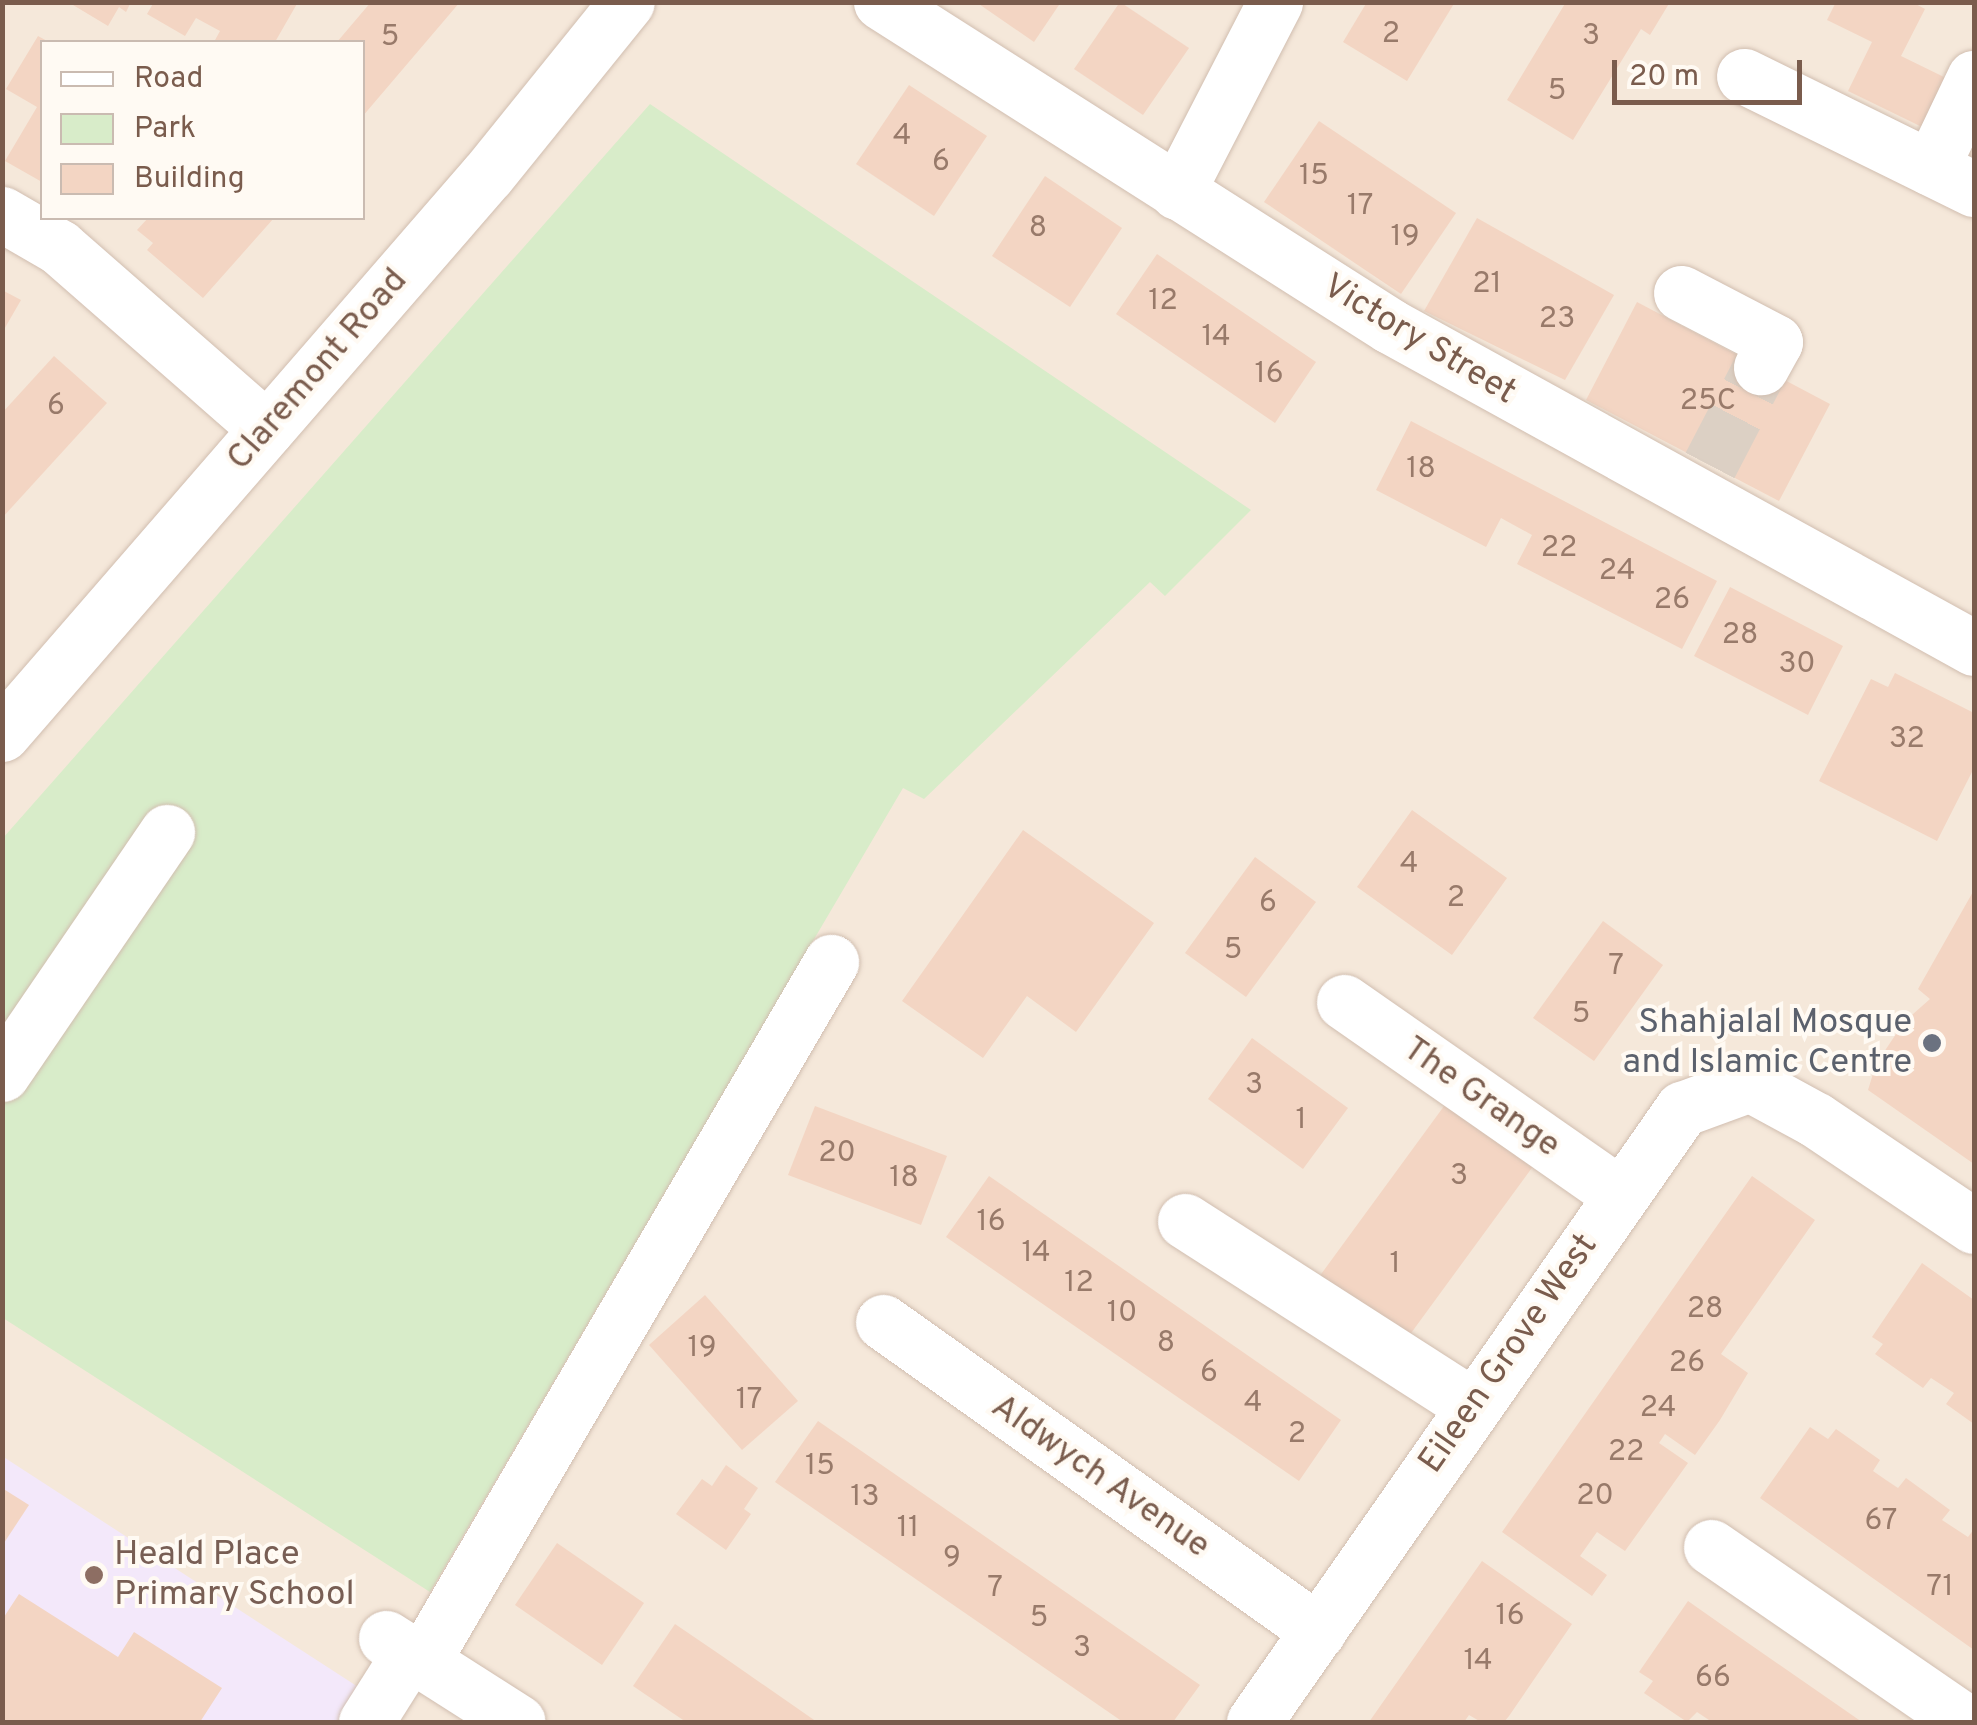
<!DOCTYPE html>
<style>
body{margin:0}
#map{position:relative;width:1977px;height:1725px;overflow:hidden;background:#fdf6ec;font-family:Overpass,sans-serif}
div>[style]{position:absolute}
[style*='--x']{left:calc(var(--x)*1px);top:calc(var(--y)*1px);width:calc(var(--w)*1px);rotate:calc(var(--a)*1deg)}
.residential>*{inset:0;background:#f5e8da}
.education>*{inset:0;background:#f3e8fa}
.green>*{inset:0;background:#d8ecc9}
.building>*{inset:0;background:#f3d5c3}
.minor-tunnel>*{height:55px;margin-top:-27.5px;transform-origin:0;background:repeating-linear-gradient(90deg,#dcd0c4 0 55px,transparent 0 83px)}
.roads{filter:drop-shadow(0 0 2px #d1beb0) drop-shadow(0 0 2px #d1beb0)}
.minor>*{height:55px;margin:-27.5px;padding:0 27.5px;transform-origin:27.5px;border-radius:27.5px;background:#fff}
.dots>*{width:28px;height:28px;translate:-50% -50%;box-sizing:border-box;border:5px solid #fffaf3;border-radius:50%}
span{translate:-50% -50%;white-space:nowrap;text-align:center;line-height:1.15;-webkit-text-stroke:8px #fffaf3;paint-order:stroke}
.number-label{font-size:30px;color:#987a6a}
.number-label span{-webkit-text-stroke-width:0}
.street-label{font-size:35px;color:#7a5c4d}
.worship-label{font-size:35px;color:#5b616d}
.right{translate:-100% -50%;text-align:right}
.education-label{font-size:35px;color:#785e54}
.left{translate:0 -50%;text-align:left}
.frame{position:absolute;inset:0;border:5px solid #7a5c4d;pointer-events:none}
.legend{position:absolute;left:40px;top:40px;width:325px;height:180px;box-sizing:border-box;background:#fffaf3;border:2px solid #cabbb1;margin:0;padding:12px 18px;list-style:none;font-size:30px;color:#7a5c4d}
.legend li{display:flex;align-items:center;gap:20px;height:50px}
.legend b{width:50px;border:2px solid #cabbb1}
.scale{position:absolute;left:1612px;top:60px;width:190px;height:45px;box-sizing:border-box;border:5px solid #7a5c4d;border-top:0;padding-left:12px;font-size:30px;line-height:35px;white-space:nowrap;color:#7a5c4d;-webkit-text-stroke:8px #fffaf3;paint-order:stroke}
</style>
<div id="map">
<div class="residential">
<div style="clip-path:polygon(evenodd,3px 3px,1974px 3px,1974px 1722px,3px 1722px,3px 3px,42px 42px,362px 42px,362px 218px,42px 218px,42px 42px)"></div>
</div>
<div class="education">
<div style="clip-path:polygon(2px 1456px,369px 1694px,351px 1722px,3px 1722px)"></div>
</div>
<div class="green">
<div style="clip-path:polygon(650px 104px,1251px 510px,1165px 596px,1150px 582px,924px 799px,903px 788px,430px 1592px,3px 1318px,3px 838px)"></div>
</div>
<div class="building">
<div style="clip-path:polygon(68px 2px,131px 2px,126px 12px,119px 7px,108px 26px)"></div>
<div style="clip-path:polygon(154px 2px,298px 2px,275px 42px,214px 42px,220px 31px,196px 18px,185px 36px,147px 14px)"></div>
<div style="clip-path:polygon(371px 2px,460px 2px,362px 117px,362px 42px,337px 42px)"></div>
<div style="clip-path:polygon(976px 2px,1061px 2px,1034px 42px)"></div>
<div style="clip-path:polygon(1120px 2px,1189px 48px,1143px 115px,1074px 69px)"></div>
<div style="clip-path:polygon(1367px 2px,1455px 2px,1407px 81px,1343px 42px)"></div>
<div style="clip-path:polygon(1566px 2px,1670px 2px,1650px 35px,1641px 29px,1573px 140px,1507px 100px)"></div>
<div style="clip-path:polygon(1836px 2px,1912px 2px,1925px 9px,1901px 56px,1946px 78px,1922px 127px,1848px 91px,1872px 42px,1827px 20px)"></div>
<div style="clip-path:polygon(38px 36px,49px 42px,42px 42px,42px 182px,5px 161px,37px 107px,6px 89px)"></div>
<div style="clip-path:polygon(909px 85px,987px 136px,934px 216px,856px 164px)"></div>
<div style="clip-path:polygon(1319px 121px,1456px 213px,1401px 294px,1264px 202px)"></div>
<div style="clip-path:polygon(1045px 176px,1122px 228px,1070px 307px,992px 256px)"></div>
<div style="clip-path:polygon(148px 218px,274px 218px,203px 298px,147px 250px,153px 243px,137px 230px)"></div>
<div style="clip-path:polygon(1477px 218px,1614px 295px,1565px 380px,1424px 311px)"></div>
<div style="clip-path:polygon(1157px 254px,1316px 362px,1275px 423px,1116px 314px)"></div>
<div style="clip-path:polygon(2px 290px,21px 300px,2px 333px)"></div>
<div style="clip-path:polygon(1637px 302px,1830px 404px,1779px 501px,1586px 400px)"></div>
<div style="clip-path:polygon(54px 356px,107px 403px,2px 518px,2px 413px)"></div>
<div style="clip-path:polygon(1411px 421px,1717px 581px,1682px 649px,1517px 564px,1532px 535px,1501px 518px,1486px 547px,1376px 490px)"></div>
<div style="clip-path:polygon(1730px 587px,1843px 646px,1808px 715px,1694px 656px)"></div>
<div style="clip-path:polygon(1895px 673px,1974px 713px,1974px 768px,1937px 841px,1819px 781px,1871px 679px,1888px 687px)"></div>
<div style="clip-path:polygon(1412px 810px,1507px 878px,1452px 955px,1357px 887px)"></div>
<div style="clip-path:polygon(1023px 830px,1154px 923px,1076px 1032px,1027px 996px,983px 1058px,902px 1001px)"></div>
<div style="clip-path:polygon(1255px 857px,1316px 902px,1246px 997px,1185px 953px)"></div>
<div style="clip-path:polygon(1974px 890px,1974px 1164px,1868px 1090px,1876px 1064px,1904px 1022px,1930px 999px,1918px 989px)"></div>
<div style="clip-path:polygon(1603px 921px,1663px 965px,1594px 1061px,1533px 1018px)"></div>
<div style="clip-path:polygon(1252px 1038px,1348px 1108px,1303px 1169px,1208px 1099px)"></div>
<div style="clip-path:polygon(1447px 1102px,1534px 1165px,1406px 1340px,1319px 1277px)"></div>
<div style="clip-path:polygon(815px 1106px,947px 1156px,921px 1225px,788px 1175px)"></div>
<div style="clip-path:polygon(989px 1176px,1341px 1420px,1299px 1481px,946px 1237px)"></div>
<div style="clip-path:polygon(1752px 1176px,1815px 1220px,1721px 1354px,1748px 1373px,1720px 1420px,1695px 1455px,1665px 1434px,1659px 1443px,1688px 1463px,1625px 1551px,1597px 1532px,1580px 1556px,1607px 1575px,1592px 1596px,1502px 1532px)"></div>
<div style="clip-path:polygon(1922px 1263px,1974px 1300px,1974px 1424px,1946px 1404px,1954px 1393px,1931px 1378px,1923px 1388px,1875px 1354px,1883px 1344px,1872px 1337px)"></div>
<div style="clip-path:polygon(705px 1295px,798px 1401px,742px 1450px,649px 1345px)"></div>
<div style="clip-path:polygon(818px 1421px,1200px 1685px,1173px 1722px,1123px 1722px,775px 1482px)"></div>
<div style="clip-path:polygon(1810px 1427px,1828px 1439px,1836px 1429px,1880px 1460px,1873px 1471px,1886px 1480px,1898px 1488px,1906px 1478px,1950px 1510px,1942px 1520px,1968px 1537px,1974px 1529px,1974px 1650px,1760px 1498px)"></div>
<div style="clip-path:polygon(726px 1465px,758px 1488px,744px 1509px,751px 1514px,726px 1550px,676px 1514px,702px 1479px,712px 1486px)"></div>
<div style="clip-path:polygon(2px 1488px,29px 1505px,2px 1546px)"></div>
<div style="clip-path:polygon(557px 1543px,644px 1603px,602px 1665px,515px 1605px)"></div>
<div style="clip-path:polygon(1482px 1561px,1572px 1624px,1509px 1716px,1504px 1722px,1481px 1722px,1469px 1715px,1464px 1722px,1369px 1722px)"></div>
<div style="clip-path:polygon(19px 1594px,118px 1657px,134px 1632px,222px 1688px,200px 1722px,2px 1722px,2px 1620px)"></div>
<div style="clip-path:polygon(1688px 1601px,1725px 1627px,1862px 1722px,1712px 1722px,1697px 1712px,1687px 1722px,1644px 1693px,1653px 1681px,1639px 1672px)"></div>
<div style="clip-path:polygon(675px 1624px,722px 1656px,817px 1722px,686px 1722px,633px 1686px)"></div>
</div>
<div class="minor-tunnel">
<div style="--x:1710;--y:465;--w:110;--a:-62.5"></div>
</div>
<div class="roads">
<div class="minor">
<div style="--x:881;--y:2;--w:603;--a:32.48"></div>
<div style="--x:1390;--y:326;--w:667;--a:28.87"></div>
<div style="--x:1744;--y:76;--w:256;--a:26.2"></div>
<div style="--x:1931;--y:168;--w:100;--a:-64.5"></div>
<div style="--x:1177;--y:192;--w:214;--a:-62.7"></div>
<div style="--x:2;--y:214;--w:66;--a:30.1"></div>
<div style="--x:59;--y:247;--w:276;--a:41.2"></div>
<div style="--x:1681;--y:293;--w:106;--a:27.5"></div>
<div style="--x:1775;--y:342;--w:29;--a:119"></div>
<div style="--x:2;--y:734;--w:741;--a:-49.05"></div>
<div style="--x:488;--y:174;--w:221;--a:-51.1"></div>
<div style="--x:1344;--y:1002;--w:335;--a:34.9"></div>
<div style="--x:2;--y:1074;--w:293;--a:-55.7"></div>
<div style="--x:1185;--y:1221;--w:342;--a:32.7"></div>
<div style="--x:883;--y:1322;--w:534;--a:35.39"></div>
<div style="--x:1711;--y:1547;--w:309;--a:34.5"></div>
<div style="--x:386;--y:1638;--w:156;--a:32.5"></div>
<div style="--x:422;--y:1662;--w:811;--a:-59.7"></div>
<div style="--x:366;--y:1722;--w:80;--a:-57.7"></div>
<div style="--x:1254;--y:1722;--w:748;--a:-55.08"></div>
<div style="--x:1682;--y:1109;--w:72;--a:-20.2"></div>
<div style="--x:1750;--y:1084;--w:75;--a:28.6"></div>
<div style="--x:1816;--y:1120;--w:190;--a:33.9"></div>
</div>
</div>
<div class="dots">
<div style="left:1932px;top:1043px;background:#6b7280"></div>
<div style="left:94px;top:1575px;background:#8d6e63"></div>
</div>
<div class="number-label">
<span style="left:1391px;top:35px">2</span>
<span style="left:1591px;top:37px">3</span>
<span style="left:390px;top:38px">5</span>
<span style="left:1557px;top:92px">5</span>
<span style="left:902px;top:137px">4</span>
<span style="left:941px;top:163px">6</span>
<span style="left:1314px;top:177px">15</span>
<span style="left:1360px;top:207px">17</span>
<span style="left:1038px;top:229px">8</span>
<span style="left:1405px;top:238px">19</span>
<span style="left:1487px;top:285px">21</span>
<span style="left:1163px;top:302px">12</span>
<span style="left:1557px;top:320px">23</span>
<span style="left:1216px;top:338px">14</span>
<span style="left:1269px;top:375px">16</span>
<span style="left:1708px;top:402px">25C</span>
<span style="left:56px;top:407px">6</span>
<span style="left:1421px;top:470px">18</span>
<span style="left:1559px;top:549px">22</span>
<span style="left:1617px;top:572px">24</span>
<span style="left:1672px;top:601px">26</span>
<span style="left:1740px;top:636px">28</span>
<span style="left:1797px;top:665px">30</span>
<span style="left:1907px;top:740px">32</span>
<span style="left:1409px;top:865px">4</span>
<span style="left:1456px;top:899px">2</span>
<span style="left:1268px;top:904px">6</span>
<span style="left:1233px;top:951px">5</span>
<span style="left:1616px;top:967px">7</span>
<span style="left:1581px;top:1015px">5</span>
<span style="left:1254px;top:1086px">3</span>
<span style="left:1301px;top:1121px">1</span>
<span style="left:837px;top:1154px">20</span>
<span style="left:1459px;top:1177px">3</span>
<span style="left:904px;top:1179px">18</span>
<span style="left:991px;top:1223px">16</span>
<span style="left:1036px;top:1254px">14</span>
<span style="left:1395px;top:1265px">1</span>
<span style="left:1079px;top:1284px">12</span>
<span style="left:1705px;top:1310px">28</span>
<span style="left:1122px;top:1314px">10</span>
<span style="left:1166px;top:1344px">8</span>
<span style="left:702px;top:1349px">19</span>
<span style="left:1687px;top:1364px">26</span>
<span style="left:1209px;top:1374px">6</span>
<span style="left:749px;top:1401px">17</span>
<span style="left:1253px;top:1404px">4</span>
<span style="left:1658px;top:1409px">24</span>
<span style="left:1297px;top:1435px">2</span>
<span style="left:1626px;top:1453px">22</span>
<span style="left:820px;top:1467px">15</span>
<span style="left:1595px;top:1497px">20</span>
<span style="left:865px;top:1498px">13</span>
<span style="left:1881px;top:1522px">67</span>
<span style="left:908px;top:1529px">11</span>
<span style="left:952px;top:1559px">9</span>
<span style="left:1940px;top:1588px">71</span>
<span style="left:995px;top:1589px">7</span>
<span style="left:1510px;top:1617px">16</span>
<span style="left:1039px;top:1619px">5</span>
<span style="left:1082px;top:1649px">3</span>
<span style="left:1478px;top:1662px">14</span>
<span style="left:1713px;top:1679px">66</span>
</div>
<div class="street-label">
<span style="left:1419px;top:340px;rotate:31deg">Victory Street</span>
<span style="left:318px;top:370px;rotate:-49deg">Claremont Road</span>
<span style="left:1481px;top:1098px;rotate:35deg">The Grange</span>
<span style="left:1509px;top:1354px;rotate:-55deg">Eileen Grove West</span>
<span style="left:1100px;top:1477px;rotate:35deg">Aldwych Avenue</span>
</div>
<div class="worship-label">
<span class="right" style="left:1912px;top:1043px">Shahjalal Mosque<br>and Islamic Centre</span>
</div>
<div class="education-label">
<span class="left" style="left:114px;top:1575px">Heald Place<br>Primary School</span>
</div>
<div class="frame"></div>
<ul class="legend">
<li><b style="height:12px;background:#fff"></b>Road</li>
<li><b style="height:28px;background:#d8ecc9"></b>Park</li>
<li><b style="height:28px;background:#f3d5c3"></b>Building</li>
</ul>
<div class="scale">20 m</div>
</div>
